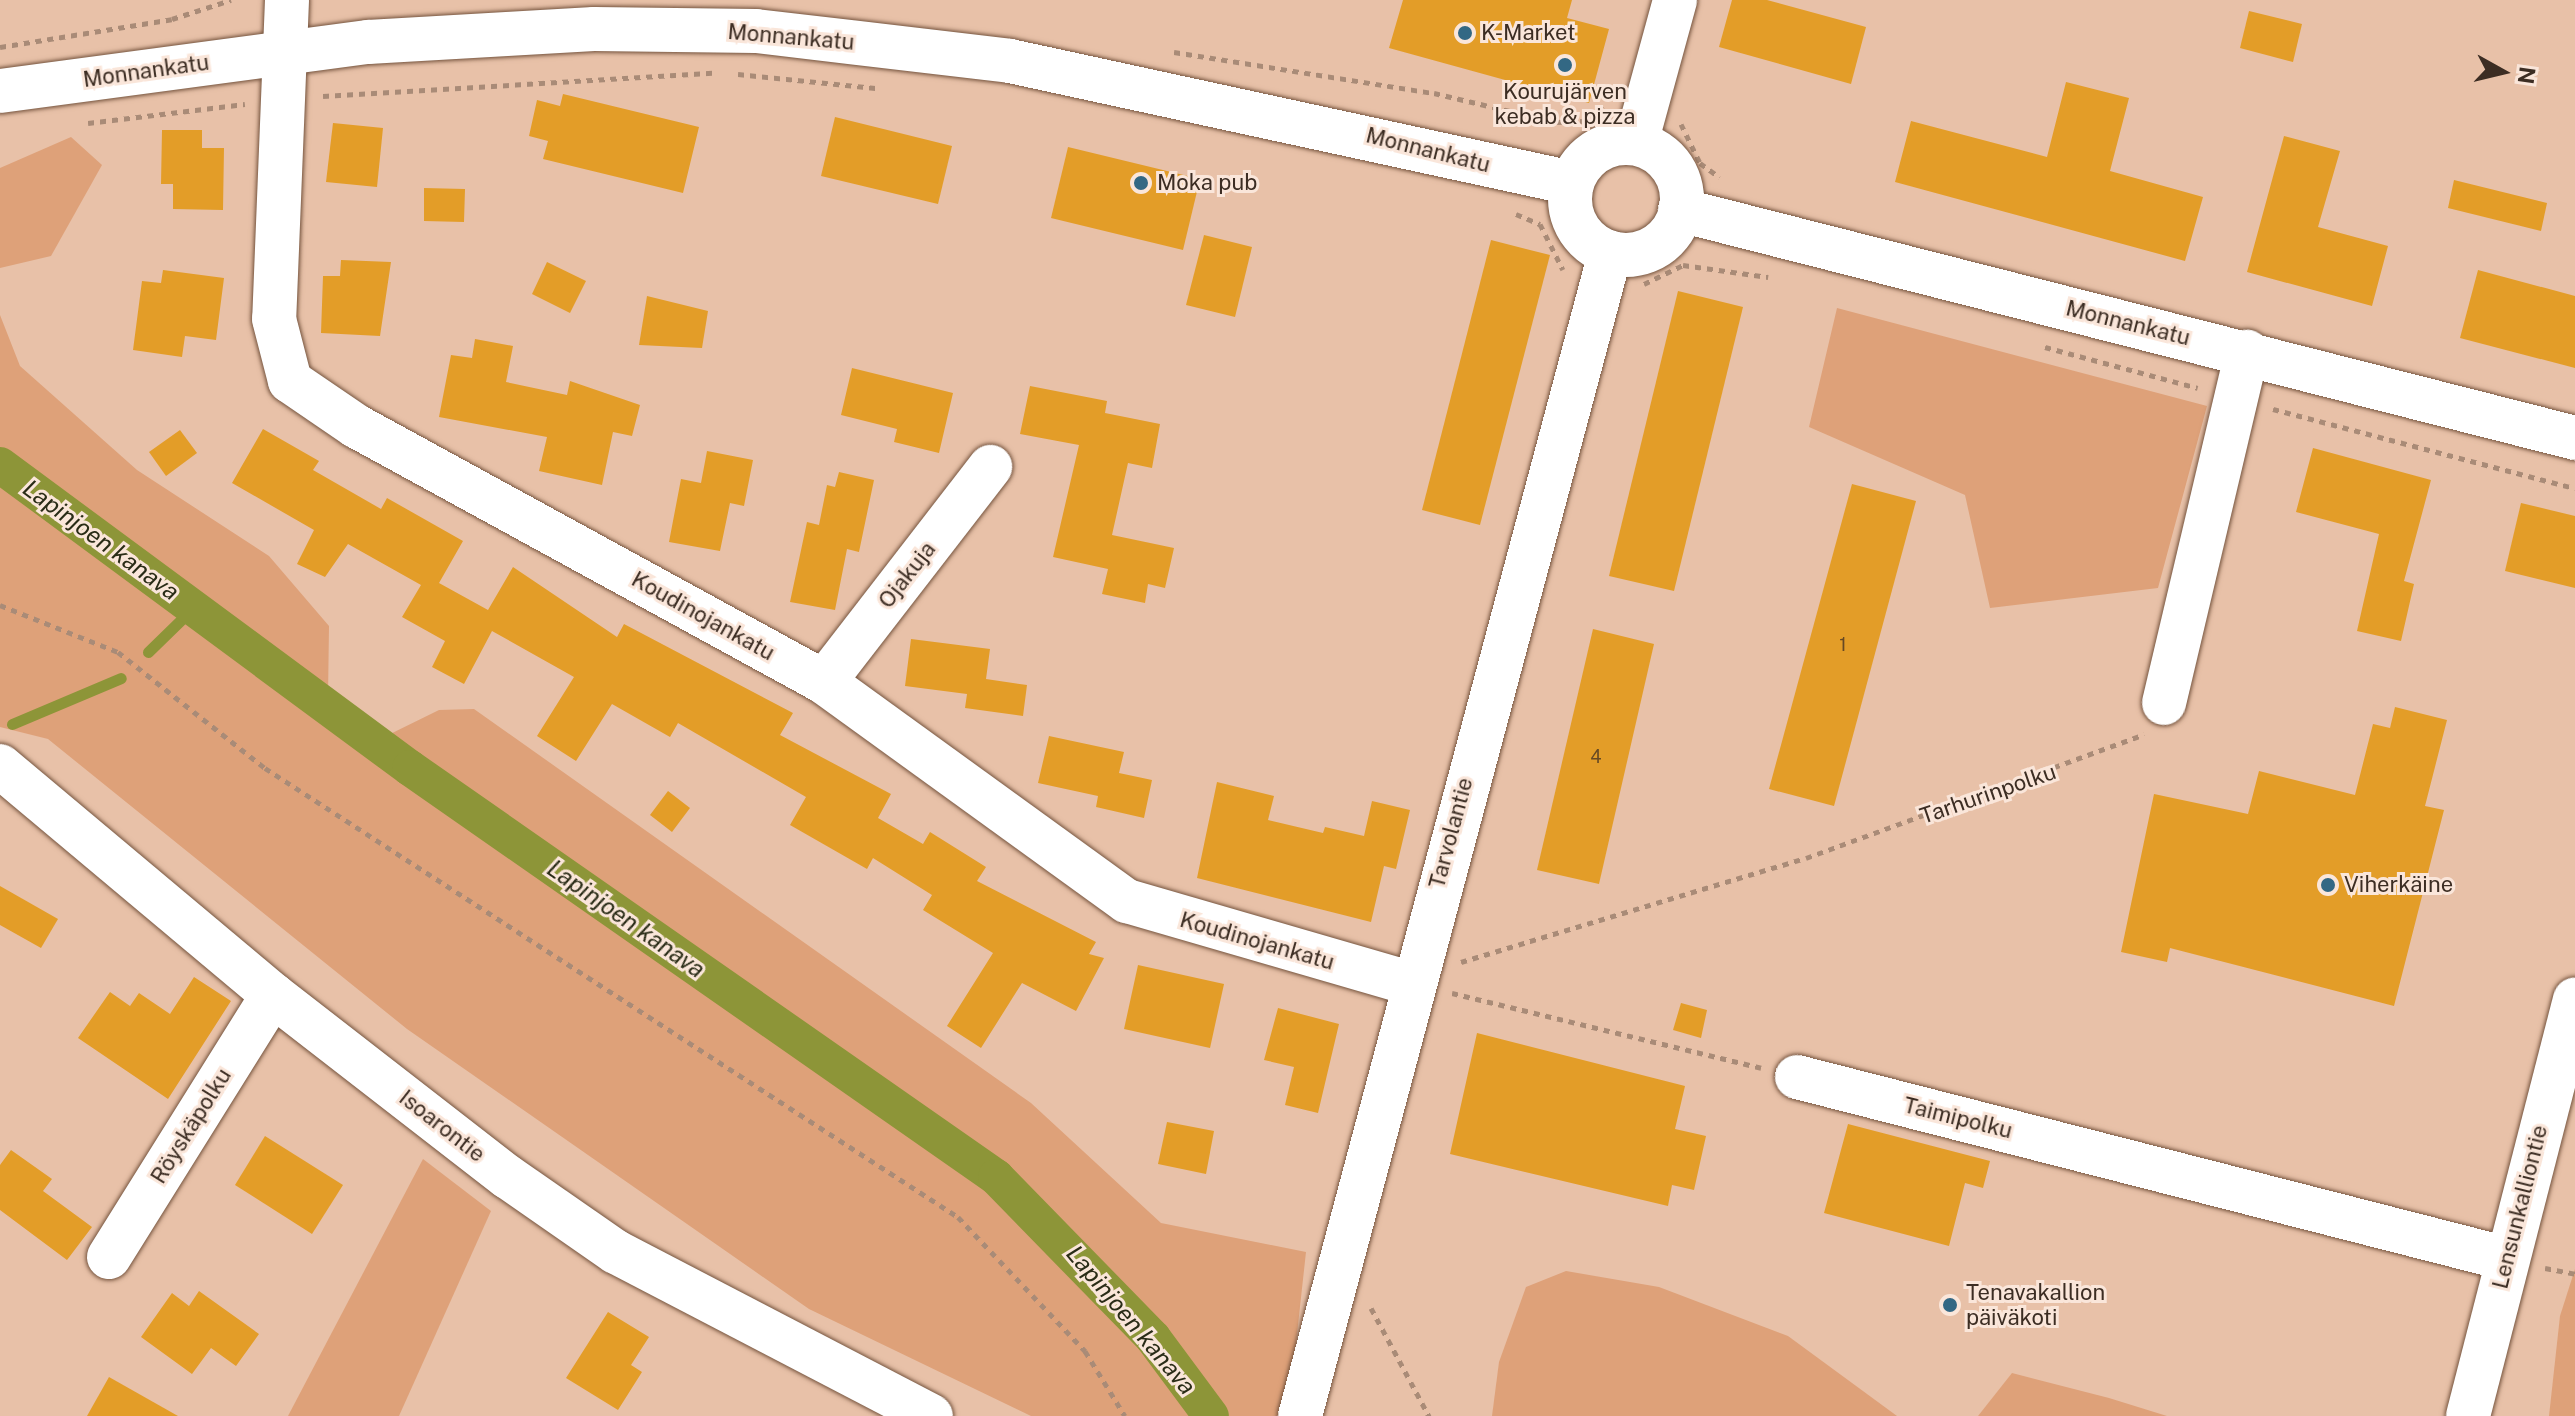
<!DOCTYPE html>
<meta charset="utf-8">
<style>
body{margin:0}
#map{position:relative;width:2575px;height:1416px;overflow:hidden;background:#e8c1a8;font-family:"Public Sans",sans-serif}
div>[style]{position:absolute}
[style*='--x']{left:calc(var(--x)*1px);top:calc(var(--y)*1px);width:calc(var(--w)*1px);rotate:calc(var(--a)*1deg)}
.green>*{inset:0;background:#dea179}
.stream>*{height:11px;margin:-5.5px;padding:0 5.5px;transform-origin:5.5px;border-radius:5.5px;background:#8d9538}
.canal>*{height:36px;margin:-18px;padding:0 18px;transform-origin:18px;border-radius:18px;background:#8d9538}
.building>*{inset:0;background:#e39d28}
.path>*{height:5px;margin-top:-2.5px;transform-origin:0;background:repeating-linear-gradient(90deg,#a98b77 0 6px,transparent 0 12px)}
.roads{filter:drop-shadow(0 0 2px #75543e) drop-shadow(0 0 2px #75543e)}
.minor>*{height:44px;margin:-22px;padding:0 22px;transform-origin:22px;border-radius:22px;background:#fff}
.major>*{height:44px;margin:-22px;padding:0 22px;transform-origin:22px;border-radius:22px;background:#fff}
.major>.ring{margin:-22px;padding:0;box-sizing:content-box;background:none;border:44px solid #fff;border-radius:50%}
.dots>*{width:22px;height:22px;translate:-50% -50%;box-sizing:border-box;border:4px solid #fae6da;border-radius:50%}
span{translate:-50% -50%;white-space:nowrap;text-align:center;line-height:1.15;-webkit-text-stroke:6px #fae6da;paint-order:stroke}
.number-label{font-size:18px;color:#664924}
.number-label span{-webkit-text-stroke-width:0}
.poi-label{font-size:22px;color:#3c2d23}
.left{translate:0 -50%;text-align:left}
.street-label{font-size:22px;color:#3c2d23}
.water-label{font-size:24px;color:#2a2c17;font-style:italic}
.north{position:absolute;left:2463px;top:32px;width:80px;height:80px;-webkit-text-stroke:6px #fae6da;paint-order:stroke;rotate:98deg;font-size:22px;font-weight:700;line-height:32px;text-align:center;color:#3c2d23}
.north::after{content:'';display:block;margin:auto;width:28px;height:36px;background:#3c2d23;clip-path:polygon(50% 0,100% 100%,50% 72%,0 100%)}
</style>
<div id="map">
<div class="green">
<div style="clip-path:polygon(71px 137px,102px 165px,51px 256px,0 268px,0 168px)"></div>
<div style="clip-path:polygon(1837px 308px,2207px 406px,2158px 588px,1990px 608px,1965px 495px,1809px 427px)"></div>
<div style="clip-path:polygon(0 315px,20px 366px,137px 470px,269px 556px,329px 626px,328px 697px,378px 740px,439px 710px,474px 709px,1031px 1103px,1161px 1223px,1306px 1252px,1288px 1416px,1031px 1416px,809px 1309px,407px 1029px,48px 739px,0 727px)"></div>
<div style="clip-path:polygon(423px 1159px,491px 1211px,399px 1416px,288px 1416px)"></div>
<div style="clip-path:polygon(2575px 1269px,2575px 1416px,2549px 1416px,2560px 1316px)"></div>
<div style="clip-path:polygon(1566px 1271px,1659px 1287px,1788px 1336px,1897px 1416px,1492px 1416px,1499px 1362px,1526px 1287px)"></div>
<div style="clip-path:polygon(2012px 1373px,2109px 1398px,2167px 1416px,1978px 1416px)"></div>
</div>
<div class="stream">
<div style="--x:148;--y:652;--w:62;--a:-44.3"></div>
<div style="--x:12;--y:724;--w:118;--a:-22.9"></div>
</div>
<div class="canal">
<div style="--x:0;--y:465;--w:510;--a:36.47"></div>
<div style="--x:410;--y:768;--w:715;--a:34.91"></div>
<div style="--x:996;--y:1177;--w:225;--a:45.7"></div>
<div style="--x:1153;--y:1338;--w:97;--a:53.4"></div>
</div>
<div class="building">
<div style="clip-path:polygon(1403px 0,1572px 0,1567px 18px,1609px 29px,1589px 103px,1389px 48px)"></div>
<div style="clip-path:polygon(1732px 0,1767px 0,1866px 27px,1851px 84px,1719px 47px)"></div>
<div style="clip-path:polygon(2249px 11px,2302px 24px,2293px 62px,2240px 48px)"></div>
<div style="clip-path:polygon(2066px 82px,2129px 98px,2110px 171px,2203px 197px,2185px 261px,1895px 182px,1911px 121px,2047px 157px)"></div>
<div style="clip-path:polygon(563px 94px,699px 127px,683px 193px,543px 159px,548px 141px,529px 136px,537px 100px,560px 106px)"></div>
<div style="clip-path:polygon(835px 117px,952px 146px,938px 204px,821px 176px)"></div>
<div style="clip-path:polygon(333px 123px,383px 128px,377px 187px,326px 182px)"></div>
<div style="clip-path:polygon(162px 130px,202px 130px,202px 148px,224px 148px,223px 210px,173px 209px,173px 184px,161px 184px)"></div>
<div style="clip-path:polygon(2284px 136px,2340px 151px,2318px 227px,2388px 246px,2372px 306px,2247px 272px)"></div>
<div style="clip-path:polygon(1068px 147px,1200px 179px,1183px 250px,1051px 218px)"></div>
<div style="clip-path:polygon(2454px 180px,2547px 203px,2541px 231px,2448px 208px)"></div>
<div style="clip-path:polygon(424px 188px,465px 189px,464px 222px,424px 221px)"></div>
<div style="clip-path:polygon(1204px 235px,1252px 247px,1235px 317px,1186px 305px)"></div>
<div style="clip-path:polygon(1491px 240px,1550px 255px,1480px 525px,1422px 510px)"></div>
<div style="clip-path:polygon(341px 260px,391px 262px,380px 336px,321px 333px,323px 276px,340px 276px)"></div>
<div style="clip-path:polygon(547px 262px,586px 281px,570px 313px,532px 294px)"></div>
<div style="clip-path:polygon(163px 270px,224px 278px,216px 340px,185px 336px,182px 357px,133px 350px,142px 281px,161px 283px)"></div>
<div style="clip-path:polygon(2478px 270px,2575px 296px,2575px 368px,2460px 338px)"></div>
<div style="clip-path:polygon(1678px 291px,1743px 307px,1674px 591px,1609px 576px)"></div>
<div style="clip-path:polygon(647px 296px,708px 311px,702px 348px,639px 345px)"></div>
<div style="clip-path:polygon(475px 339px,513px 346px,506px 382px,567px 395px,570px 381px,640px 405px,632px 436px,613px 432px,602px 485px,539px 471px,547px 437px,439px 417px,451px 355px,472px 358px)"></div>
<div style="clip-path:polygon(852px 368px,953px 393px,939px 453px,894px 442px,897px 429px,841px 415px)"></div>
<div style="clip-path:polygon(1030px 386px,1107px 401px,1105px 413px,1160px 424px,1152px 468px,1128px 463px,1112px 535px,1174px 548px,1165px 588px,1148px 584px,1145px 603px,1102px 594px,1108px 569px,1053px 557px,1079px 445px,1020px 434px)"></div>
<div style="clip-path:polygon(263px 429px,319px 461px,313px 470px,381px 509px,387px 498px,463px 541px,439px 583px,488px 610px,513px 567px,617px 637px,624px 624px,793px 713px,780px 735px,891px 794px,878px 818px,923px 844px,930px 832px,986px 867px,977px 881px,1096px 942px,1089px 954px,1104px 958px,1076px 1011px,1022px 983px,981px 1048px,947px 1026px,993px 953px,923px 910px,932px 895px,873px 858px,867px 869px,790px 825px,806px 797px,678px 723px,670px 737px,612px 704px,576px 761px,537px 736px,574px 677px,492px 631px,464px 684px,432px 667px,445px 641px,402px 617px,421px 585px,348px 544px,325px 577px,297px 564px,314px 530px,232px 483px)"></div>
<div style="clip-path:polygon(180px 430px,197px 453px,166px 476px,149px 452px)"></div>
<div style="clip-path:polygon(2313px 448px,2431px 480px,2404px 581px,2414px 584px,2401px 641px,2357px 631px,2379px 534px,2296px 512px)"></div>
<div style="clip-path:polygon(707px 451px,753px 460px,744px 506px,730px 503px,720px 551px,669px 542px,681px 479px,701px 483px)"></div>
<div style="clip-path:polygon(839px 472px,874px 480px,859px 552px,847px 549px,835px 610px,790px 602px,807px 522px,819px 525px,827px 485px,835px 487px)"></div>
<div style="clip-path:polygon(1852px 484px,1916px 501px,1834px 806px,1769px 789px)"></div>
<div style="clip-path:polygon(2521px 503px,2575px 516px,2575px 588px,2505px 571px)"></div>
<div style="clip-path:polygon(1593px 629px,1654px 644px,1599px 884px,1537px 870px)"></div>
<div style="clip-path:polygon(911px 639px,990px 649px,986px 679px,1027px 685px,1023px 716px,965px 708px,967px 694px,905px 686px)"></div>
<div style="clip-path:polygon(2395px 707px,2447px 720px,2425px 806px,2444px 810px,2394px 1006px,2170px 948px,2167px 962px,2121px 952px,2154px 794px,2248px 814px,2259px 771px,2355px 795px,2373px 724px,2390px 728px)"></div>
<div style="clip-path:polygon(1049px 736px,1124px 752px,1119px 773px,1152px 780px,1144px 818px,1096px 807px,1098px 796px,1038px 783px)"></div>
<div style="clip-path:polygon(1217px 782px,1274px 796px,1268px 820px,1323px 833px,1325px 827px,1364px 836px,1372px 801px,1410px 810px,1396px 869px,1384px 866px,1371px 922px,1197px 878px)"></div>
<div style="clip-path:polygon(668px 791px,690px 808px,672px 832px,650px 815px)"></div>
<div style="clip-path:polygon(0 886px,58px 919px,41px 948px,0 925px)"></div>
<div style="clip-path:polygon(1138px 965px,1224px 984px,1210px 1048px,1124px 1029px)"></div>
<div style="clip-path:polygon(194px 977px,231px 1001px,168px 1099px,78px 1038px,110px 992px,130px 1006px,139px 993px,170px 1014px)"></div>
<div style="clip-path:polygon(1681px 1003px,1707px 1010px,1701px 1038px,1673px 1030px)"></div>
<div style="clip-path:polygon(1278px 1008px,1339px 1024px,1318px 1113px,1285px 1105px,1294px 1067px,1264px 1060px)"></div>
<div style="clip-path:polygon(1477px 1033px,1685px 1086px,1675px 1129px,1706px 1136px,1694px 1190px,1672px 1185px,1668px 1206px,1450px 1154px)"></div>
<div style="clip-path:polygon(1167px 1122px,1214px 1131px,1206px 1174px,1158px 1164px)"></div>
<div style="clip-path:polygon(1848px 1124px,1990px 1161px,1983px 1188px,1965px 1183px,1949px 1246px,1824px 1213px)"></div>
<div style="clip-path:polygon(265px 1136px,343px 1185px,312px 1234px,235px 1185px)"></div>
<div style="clip-path:polygon(11px 1150px,52px 1179px,43px 1191px,92px 1227px,67px 1260px,0 1210px,0 1165px)"></div>
<div style="clip-path:polygon(199px 1291px,259px 1334px,236px 1366px,211px 1348px,192px 1374px,141px 1337px,172px 1293px,189px 1306px)"></div>
<div style="clip-path:polygon(608px 1312px,649px 1337px,631px 1365px,642px 1372px,618px 1410px,566px 1378px)"></div>
<div style="clip-path:polygon(109px 1377px,178px 1416px,87px 1416px)"></div>
</div>
<div class="path">
<div style="--x:0;--y:47;--w:174;--a:-9.2"></div>
<div style="--x:172;--y:19;--w:62;--a:-17.9"></div>
<div style="--x:1174;--y:52;--w:263;--a:9"></div>
<div style="--x:1434;--y:93;--w:125;--a:13.4"></div>
<div style="--x:1556;--y:122;--w:28;--a:-2"></div>
<div style="--x:1584;--y:121;--w:24;--a:-35"></div>
<div style="--x:738;--y:74;--w:138;--a:5.8"></div>
<div style="--x:323;--y:96;--w:390;--a:-3.4"></div>
<div style="--x:88;--y:123;--w:158;--a:-6.9"></div>
<div style="--x:1681;--y:124;--w:43;--a:64"></div>
<div style="--x:1700;--y:163;--w:24;--a:36"></div>
<div style="--x:1516;--y:214;--w:26;--a:23"></div>
<div style="--x:1540;--y:224;--w:51;--a:63.4"></div>
<div style="--x:1644;--y:284;--w:43;--a:-26"></div>
<div style="--x:1683;--y:265;--w:86;--a:8"></div>
<div style="--x:2045;--y:347;--w:158;--a:15"></div>
<div style="--x:2273;--y:409;--w:312;--a:14.7"></div>
<div style="--x:0;--y:605;--w:127;--a:21.7"></div>
<div style="--x:118;--y:652;--w:187;--a:38.3"></div>
<div style="--x:265;--y:768;--w:826;--a:32.94"></div>
<div style="--x:958;--y:1217;--w:185;--a:46.5"></div>
<div style="--x:1085;--y:1351;--w:76;--a:58.4"></div>
<div style="--x:1461;--y:962;--w:360;--a:-16.8"></div>
<div style="--x:1806;--y:858;--w:360;--a:-20.1"></div>
<div style="--x:1452;--y:993;--w:318;--a:13.6"></div>
<div style="--x:2545;--y:1268;--w:31;--a:11"></div>
<div style="--x:1371;--y:1308;--w:123;--a:61.8"></div>
</div>
<div class="roads">
<div class="minor">
<div style="--x:287;--y:0;--w:319;--a:92.3"></div>
<div style="--x:274;--y:319;--w:64;--a:75.5"></div>
<div style="--x:290;--y:381;--w:80;--a:34.3"></div>
<div style="--x:356;--y:426;--w:533;--a:28.68"></div>
<div style="--x:824;--y:682;--w:374;--a:35.9"></div>
<div style="--x:1127;--y:901;--w:295;--a:16.2"></div>
<div style="--x:1636;--y:143;--w:148;--a:-74.7"></div>
<div style="--x:824;--y:682;--w:272;--a:-52.3"></div>
<div style="--x:2164;--y:703;--w:361;--a:-76.7"></div>
<div style="--x:0;--y:766;--w:356;--a:40"></div>
<div style="--x:273;--y:995;--w:297;--a:37.8"></div>
<div style="--x:508;--y:1177;--w:131;--a:34.8"></div>
<div style="--x:616;--y:1252;--w:355;--a:27.5"></div>
<div style="--x:1797;--y:1077;--w:730;--a:14.36"></div>
<div style="--x:109;--y:1257;--w:309;--a:-58"></div>
<div style="--x:1300;--y:1416;--w:1204;--a:-75.07"></div>
<div style="--x:2468;--y:1416;--w:430;--a:-75.6"></div>
</div>
<div class="major">
<div style="--x:0;--y:91;--w:371;--a:-7.6"></div>
<div style="--x:368;--y:42;--w:226;--a:-3.3"></div>
<div style="--x:594;--y:29;--w:162;--a:0.7"></div>
<div style="--x:756;--y:31;--w:256;--a:6.7"></div>
<div style="--x:1010;--y:61;--w:575;--a:12.25"></div>
<div class="ring" style="left:1570px;top:143px;width:68px;height:68px"></div>
<div style="--x:1680;--y:210;--w:924;--a:14.29"></div>
</div>
</div>
<div class="dots">
<div style="left:1465px;top:33px;background:#336884"></div>
<div style="left:1565px;top:65px;background:#336884"></div>
<div style="left:1141px;top:183px;background:#336884"></div>
<div style="left:2328px;top:885px;background:#336884"></div>
<div style="left:1950px;top:1305px;background:#336884"></div>
</div>
<div class="number-label">
<span style="left:1843px;top:645px">1</span>
<span style="left:1596px;top:757px">4</span>
</div>
<div class="poi-label">
<span class="left" style="left:1481px;top:33px">K-Market</span>
<span style="left:1565px;top:104px">Kourujärven<br>kebab &amp; pizza</span>
<span class="left" style="left:1157px;top:183px">Moka pub</span>
<span class="left" style="left:2344px;top:885px">Viherkäine</span>
<span class="left" style="left:1966px;top:1305px">Tenavakallion<br>päiväkoti</span>
</div>
<div class="street-label">
<span style="left:791px;top:37px;rotate:5deg">Monnankatu</span>
<span style="left:146px;top:71px;rotate:-8deg">Monnankatu</span>
<span style="left:1428px;top:150px;rotate:14deg">Monnankatu</span>
<span style="left:2128px;top:323px;rotate:14deg">Monnankatu</span>
<span style="left:907px;top:575px;rotate:-52deg">Ojakuja</span>
<span style="left:703px;top:616px;rotate:29deg">Koudinojankatu</span>
<span style="left:1988px;top:794px;rotate:-19deg">Tarhurinpolku</span>
<span style="left:1451px;top:833px;rotate:-75deg">Tarvolantie</span>
<span style="left:1257px;top:941px;rotate:16deg">Koudinojankatu</span>
<span style="left:1958px;top:1118px;rotate:14deg">Taimipolku</span>
<span style="left:191px;top:1126px;rotate:-58deg">Röyskäpolku</span>
<span style="left:442px;top:1126px;rotate:38deg">Isoarontie</span>
<span style="left:2520px;top:1207px;rotate:-76deg">Lensunkalliontie</span>
</div>
<div class="water-label">
<span style="left:101px;top:540px;rotate:36deg">Lapinjoen kanava</span>
<span style="left:626px;top:919px;rotate:35deg">Lapinjoen kanava</span>
<span style="left:1131px;top:1320px;rotate:50deg">Lapinjoen kanava</span>
</div>
<div class="north">N</div>
</div>
